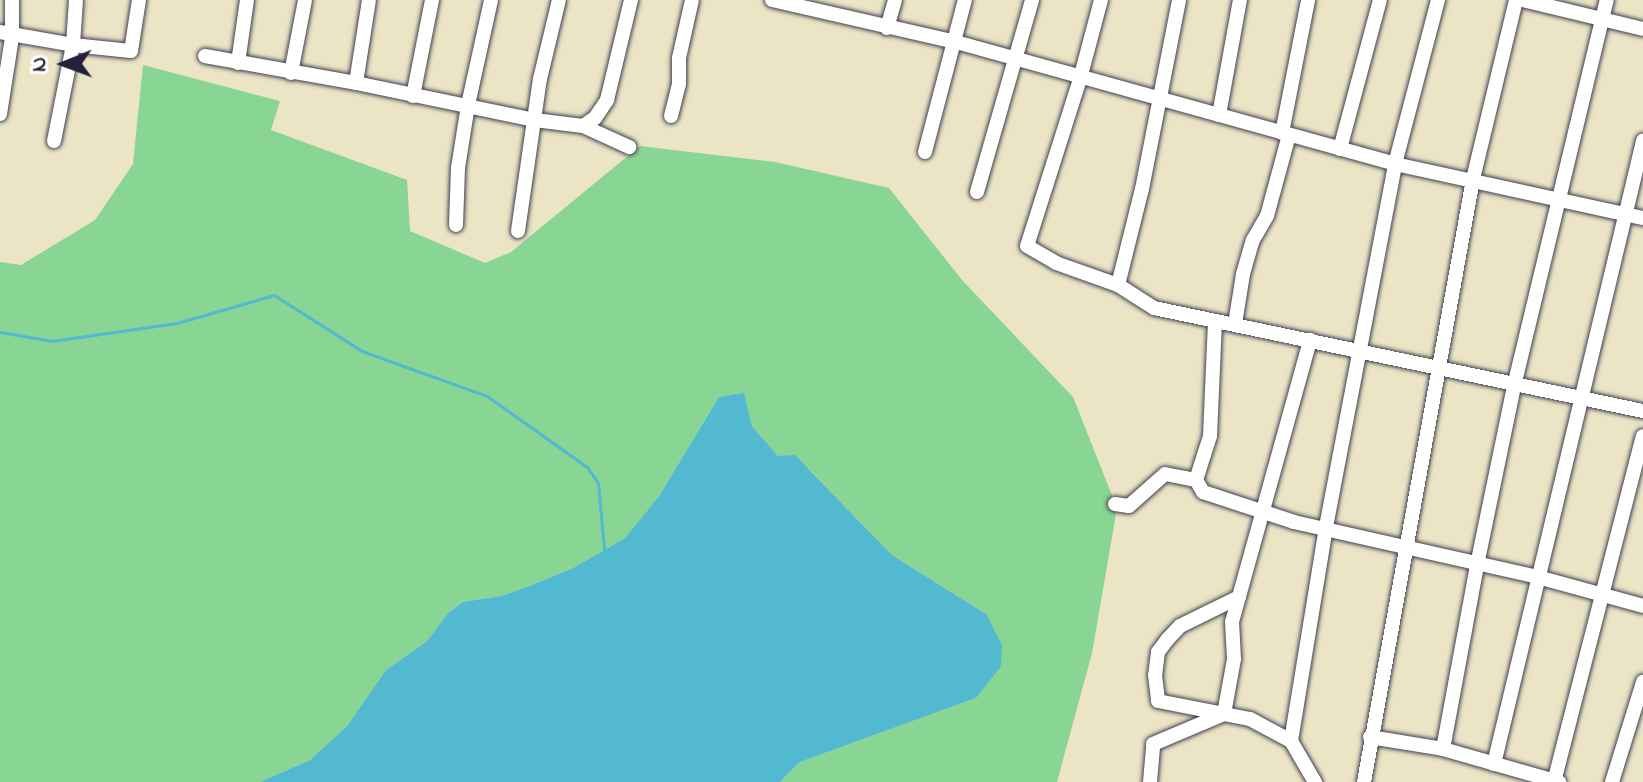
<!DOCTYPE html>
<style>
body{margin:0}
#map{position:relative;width:1643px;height:782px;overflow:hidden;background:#ebe5c6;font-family:"Indie Flower",sans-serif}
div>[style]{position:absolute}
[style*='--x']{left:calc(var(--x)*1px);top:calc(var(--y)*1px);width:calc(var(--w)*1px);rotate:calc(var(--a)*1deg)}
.green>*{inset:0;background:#89d593}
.water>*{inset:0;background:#52b9d0}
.stream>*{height:3px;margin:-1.5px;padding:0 1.5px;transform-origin:1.5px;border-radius:1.5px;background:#52b9d0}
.roads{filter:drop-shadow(0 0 2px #403f50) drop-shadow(0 0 2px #403f50)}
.minor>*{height:14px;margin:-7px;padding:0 7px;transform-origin:7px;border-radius:7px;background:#fff}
span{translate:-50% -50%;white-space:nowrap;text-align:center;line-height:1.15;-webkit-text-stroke:6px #fff;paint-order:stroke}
.north{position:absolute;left:24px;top:24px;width:80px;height:80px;-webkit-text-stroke:6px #fff;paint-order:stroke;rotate:269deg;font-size:22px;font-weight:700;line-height:32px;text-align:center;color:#22223b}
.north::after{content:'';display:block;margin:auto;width:28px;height:36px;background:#22223b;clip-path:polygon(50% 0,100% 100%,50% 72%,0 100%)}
</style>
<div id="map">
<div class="green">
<div style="clip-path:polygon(143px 65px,280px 101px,271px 130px,407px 180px,410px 231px,485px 263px,511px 252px,640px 146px,775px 162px,889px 188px,962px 280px,1073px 397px,1117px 508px,1092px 653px,1057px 782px,780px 782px,800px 762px,976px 698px,986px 614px,892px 555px,808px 468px,778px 456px,752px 426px,744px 394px,719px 397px,659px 496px,625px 538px,573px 568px,527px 587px,501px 596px,461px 602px,448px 613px,427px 641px,386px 670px,347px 726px,310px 760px,260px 782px,0 782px,0 262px,21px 265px,95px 220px,133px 164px)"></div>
</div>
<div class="water">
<div style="clip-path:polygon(744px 393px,752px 426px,778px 456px,795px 455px,892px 555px,986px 614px,1002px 645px,1001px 666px,976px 698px,800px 762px,780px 782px,260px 782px,310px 760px,347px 726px,386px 670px,427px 641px,448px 613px,462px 602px,501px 596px,527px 587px,573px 568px,625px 538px,659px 496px,719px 397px)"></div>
</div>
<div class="stream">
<div style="--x:0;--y:332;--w:53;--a:9.8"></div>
<div style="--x:52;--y:341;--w:126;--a:-8.2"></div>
<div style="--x:177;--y:323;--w:101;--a:-16.1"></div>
<div style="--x:274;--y:295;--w:104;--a:32.5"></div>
<div style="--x:362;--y:351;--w:133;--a:19.8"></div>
<div style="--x:487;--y:396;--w:123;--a:35.4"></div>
<div style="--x:587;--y:467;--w:19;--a:55"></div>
<div style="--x:598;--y:483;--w:66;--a:84.8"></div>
</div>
<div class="roads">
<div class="minor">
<div style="--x:772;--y:0;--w:189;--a:12.9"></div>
<div style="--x:956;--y:42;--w:456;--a:15.5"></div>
<div style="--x:1395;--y:164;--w:254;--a:12.3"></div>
<div style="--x:1101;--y:0;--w:82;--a:104.9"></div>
<div style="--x:1080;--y:79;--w:175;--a:107.6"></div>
<div style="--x:1027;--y:246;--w:34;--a:30"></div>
<div style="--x:1056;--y:263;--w:66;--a:19.5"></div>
<div style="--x:1118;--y:285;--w:43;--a:32.6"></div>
<div style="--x:1154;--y:308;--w:500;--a:11.9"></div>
<div style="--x:1523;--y:0;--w:123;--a:13.6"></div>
<div style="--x:887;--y:28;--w:29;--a:-74"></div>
<div style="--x:0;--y:32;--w:74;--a:10.1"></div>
<div style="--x:73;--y:45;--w:45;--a:-86.2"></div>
<div style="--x:205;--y:56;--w:153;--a:10.1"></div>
<div style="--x:356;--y:83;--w:183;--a:11.7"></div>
<div style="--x:535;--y:120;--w:48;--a:7.1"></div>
<div style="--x:583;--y:126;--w:14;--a:-34"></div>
<div style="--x:595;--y:118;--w:22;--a:-56"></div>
<div style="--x:607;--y:100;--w:103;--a:-76.5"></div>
<div style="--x:238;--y:63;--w:64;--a:-81.9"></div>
<div style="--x:291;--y:73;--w:74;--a:-79.1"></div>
<div style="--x:356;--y:83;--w:84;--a:-81.1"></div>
<div style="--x:413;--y:96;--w:98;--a:-78.8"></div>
<div style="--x:0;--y:114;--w:78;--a:-81.1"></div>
<div style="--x:12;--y:37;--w:37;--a:-90"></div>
<div style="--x:1219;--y:115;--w:117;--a:-79.7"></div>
<div style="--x:671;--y:116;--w:33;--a:-76"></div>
<div style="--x:679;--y:84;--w:26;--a:-90"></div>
<div style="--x:679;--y:58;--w:59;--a:-77.4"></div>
<div style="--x:583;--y:126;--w:51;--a:24.5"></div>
<div style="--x:1282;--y:133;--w:136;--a:-78.9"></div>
<div style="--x:54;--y:141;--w:98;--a:-78.8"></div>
<div style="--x:73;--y:45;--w:58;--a:5.9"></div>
<div style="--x:131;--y:51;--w:52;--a:-81.1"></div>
<div style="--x:1340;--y:149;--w:154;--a:-75"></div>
<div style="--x:925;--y:152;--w:157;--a:-75.3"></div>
<div style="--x:977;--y:192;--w:200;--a:-74"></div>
<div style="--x:456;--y:225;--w:57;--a:-88"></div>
<div style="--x:458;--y:168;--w:64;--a:-81"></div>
<div style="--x:468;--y:105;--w:107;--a:-77.6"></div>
<div style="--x:518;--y:231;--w:154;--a:-81.8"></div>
<div style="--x:540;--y:79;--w:81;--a:-76.5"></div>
<div style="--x:1118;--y:285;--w:99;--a:-76"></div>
<div style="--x:1142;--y:189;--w:193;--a:-78.9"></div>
<div style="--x:1235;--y:324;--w:51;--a:-80.9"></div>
<div style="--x:1243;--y:274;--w:35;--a:-74"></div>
<div style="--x:1253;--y:240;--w:28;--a:-60"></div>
<div style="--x:1267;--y:216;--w:84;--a:-74.8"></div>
<div style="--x:1196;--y:480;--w:46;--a:-72.3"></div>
<div style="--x:1210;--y:436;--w:115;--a:-87.5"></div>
<div style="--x:1115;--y:504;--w:14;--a:8"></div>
<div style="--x:1129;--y:506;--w:48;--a:-41.6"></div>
<div style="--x:1165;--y:474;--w:32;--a:11"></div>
<div style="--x:1196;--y:480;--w:14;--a:60"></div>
<div style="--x:1203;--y:492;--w:96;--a:18.2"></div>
<div style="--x:1294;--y:522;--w:250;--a:12.7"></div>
<div style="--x:1538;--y:577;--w:109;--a:15.4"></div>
<div style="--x:1239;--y:597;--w:66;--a:153.8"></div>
<div style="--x:1180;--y:626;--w:19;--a:133"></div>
<div style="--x:1167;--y:640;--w:15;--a:127"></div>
<div style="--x:1158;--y:652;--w:23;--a:97"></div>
<div style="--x:1155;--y:675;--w:26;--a:83"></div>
<div style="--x:1158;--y:701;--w:94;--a:11.1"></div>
<div style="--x:1250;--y:719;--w:47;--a:28.2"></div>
<div style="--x:1291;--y:741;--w:48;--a:59.7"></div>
<div style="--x:1224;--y:714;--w:56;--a:-79.7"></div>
<div style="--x:1234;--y:659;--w:37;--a:-93"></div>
<div style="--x:1232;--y:622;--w:293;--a:-74.5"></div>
<div style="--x:1370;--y:737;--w:74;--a:9.3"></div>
<div style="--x:1443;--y:749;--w:121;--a:15.9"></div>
<div style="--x:1291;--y:741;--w:217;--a:-80.7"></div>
<div style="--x:1326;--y:527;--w:369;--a:-79.2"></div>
<div style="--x:1395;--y:164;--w:170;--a:-75.3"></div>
<div style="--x:1443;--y:749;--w:187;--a:-79.5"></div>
<div style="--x:1477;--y:565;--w:187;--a:-78.3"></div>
<div style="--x:1515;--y:382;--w:393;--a:-76.5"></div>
<div style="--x:1494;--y:764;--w:641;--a:-76.55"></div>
<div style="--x:1150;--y:782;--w:38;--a:-85"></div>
<div style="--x:1153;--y:744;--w:77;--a:-22.9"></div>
<div style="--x:1364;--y:782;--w:613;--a:-79.75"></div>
<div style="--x:1473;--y:179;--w:184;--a:-76.5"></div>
<div style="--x:1554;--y:782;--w:357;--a:-75.6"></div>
<div style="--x:1612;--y:782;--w:105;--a:-72.8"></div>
</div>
</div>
<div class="north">N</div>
</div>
